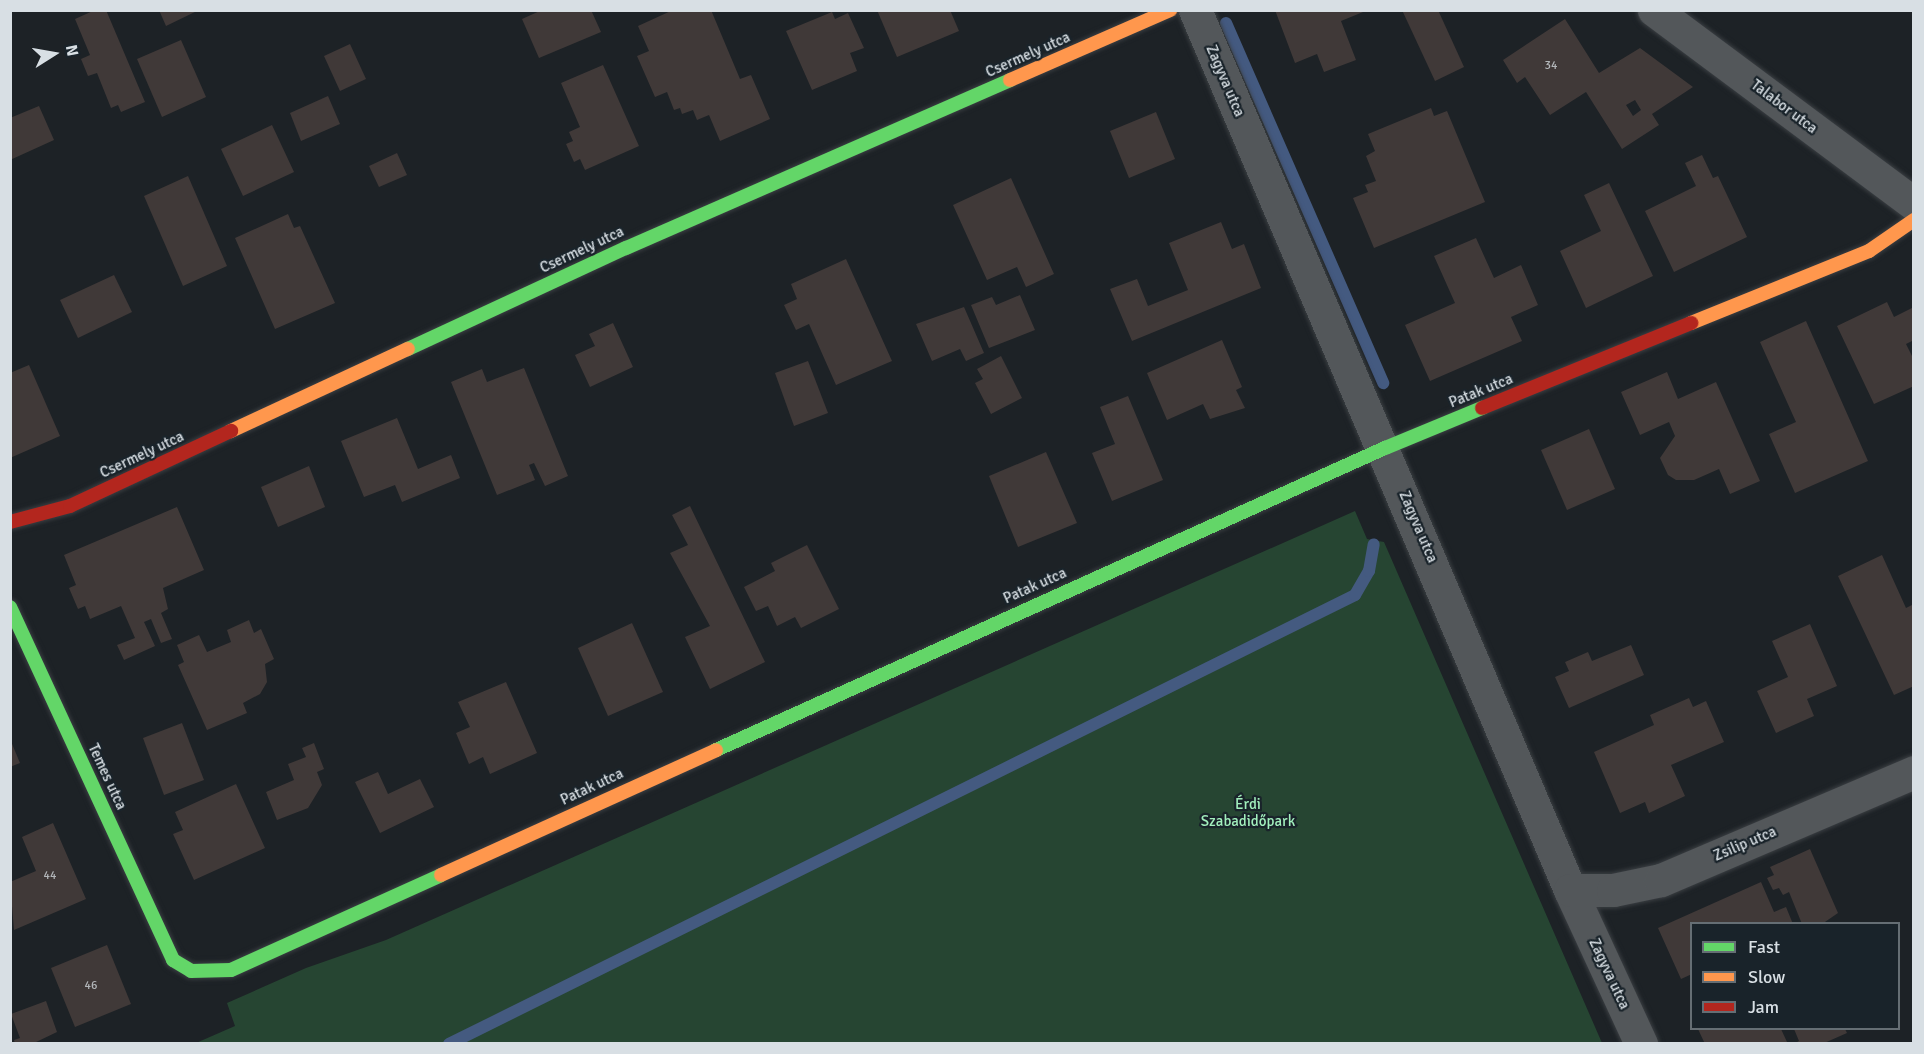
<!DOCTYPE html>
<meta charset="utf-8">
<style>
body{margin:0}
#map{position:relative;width:1924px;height:1054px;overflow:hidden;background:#1d2226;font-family:Signika,sans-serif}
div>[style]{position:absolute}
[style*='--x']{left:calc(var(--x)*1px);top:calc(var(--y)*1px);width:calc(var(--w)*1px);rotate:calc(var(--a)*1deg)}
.green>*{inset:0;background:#264532}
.stream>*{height:12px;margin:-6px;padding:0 6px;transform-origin:6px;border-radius:6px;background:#445a80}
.building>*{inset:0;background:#403938}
.roads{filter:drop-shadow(0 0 2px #3a3e42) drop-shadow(0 0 2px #3a3e42)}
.street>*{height:33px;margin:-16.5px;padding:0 16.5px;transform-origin:16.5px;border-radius:16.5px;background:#53575a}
.fast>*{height:14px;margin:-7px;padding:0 7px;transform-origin:7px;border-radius:7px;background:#63d668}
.slow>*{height:14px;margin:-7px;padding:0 7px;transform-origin:7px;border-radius:7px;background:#ff974d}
.jam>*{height:14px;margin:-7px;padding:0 7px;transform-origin:7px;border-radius:7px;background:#b3261e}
span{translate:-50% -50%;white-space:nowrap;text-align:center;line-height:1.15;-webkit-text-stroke:4.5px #19232a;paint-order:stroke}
.number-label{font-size:12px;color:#b2b6b9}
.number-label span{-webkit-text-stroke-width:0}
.street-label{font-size:15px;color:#d8dfe4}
.park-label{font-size:15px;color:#a2efbd}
.frame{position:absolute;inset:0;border:12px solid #d8dfe4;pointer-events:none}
.legend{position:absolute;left:1690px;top:922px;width:210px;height:108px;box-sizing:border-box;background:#19232a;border:2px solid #656e74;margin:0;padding:8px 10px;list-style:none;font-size:18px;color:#d8dfe4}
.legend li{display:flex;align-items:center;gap:12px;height:30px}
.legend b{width:30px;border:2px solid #656e74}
.north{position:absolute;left:24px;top:24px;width:60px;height:60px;-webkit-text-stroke:4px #19232a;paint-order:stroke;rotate:79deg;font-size:16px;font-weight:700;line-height:24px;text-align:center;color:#d8dfe4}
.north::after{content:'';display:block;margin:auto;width:21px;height:27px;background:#d8dfe4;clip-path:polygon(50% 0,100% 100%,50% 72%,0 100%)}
</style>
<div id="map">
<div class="green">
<div style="clip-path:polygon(1355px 511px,1367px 539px,1384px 542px,1602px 1043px,196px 1043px,235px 1026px,227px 1003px,306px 968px,386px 940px)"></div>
</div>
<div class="stream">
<div style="--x:1226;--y:23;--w:393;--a:66.4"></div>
<div style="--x:449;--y:1044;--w:1011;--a:-26.36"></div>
<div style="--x:1355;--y:595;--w:28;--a:-60"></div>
<div style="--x:1369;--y:571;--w:27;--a:-80"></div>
</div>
<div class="building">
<div style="clip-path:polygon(95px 10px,106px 10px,145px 102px,121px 112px,118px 105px,111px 108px,97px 73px,88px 76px,81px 59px,90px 55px,75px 19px)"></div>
<div style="clip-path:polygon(159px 10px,199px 10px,166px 26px)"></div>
<div style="clip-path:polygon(542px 10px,591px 10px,601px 32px,539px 58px,522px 19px)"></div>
<div style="clip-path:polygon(673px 10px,711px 10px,740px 79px,751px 75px,770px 119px,720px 141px,709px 115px,697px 120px,693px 110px,682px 114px,680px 108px,674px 110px,667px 92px,655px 97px,637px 56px,649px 51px,638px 26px)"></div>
<div style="clip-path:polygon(877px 10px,950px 10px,959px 31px,897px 57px)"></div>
<div style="clip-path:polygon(1275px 10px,1368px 10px,1341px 21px,1356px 60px,1324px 72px,1317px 54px,1295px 63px)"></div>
<div style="clip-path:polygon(1402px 10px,1438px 10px,1464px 67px,1435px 81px)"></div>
<div style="clip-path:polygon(832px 12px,835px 19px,848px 13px,864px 48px,850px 53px,857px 71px,812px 90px,786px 31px)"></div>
<div style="clip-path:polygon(evenodd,1565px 19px,1599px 73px,1640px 48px,1693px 87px,1652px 114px,1659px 125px,1622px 149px,1586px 92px,1550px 115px,1525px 77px,1517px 83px,1503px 60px,1565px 19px,1635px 100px,1641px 110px,1633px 116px,1626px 105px,1635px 100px)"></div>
<div style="clip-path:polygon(181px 40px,206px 97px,162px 117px,137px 59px)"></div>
<div style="clip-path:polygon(350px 44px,366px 79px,340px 91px,324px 56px)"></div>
<div style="clip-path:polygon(603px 65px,639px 146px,585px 170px,580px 159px,574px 162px,566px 144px,573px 141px,569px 132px,580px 127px,561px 83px)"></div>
<div style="clip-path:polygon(328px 96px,340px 124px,301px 141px,290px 113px)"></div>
<div style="clip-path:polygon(39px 106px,54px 140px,10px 160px,10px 118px)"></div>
<div style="clip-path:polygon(1431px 108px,1434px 116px,1447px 111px,1485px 202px,1374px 248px,1353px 198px,1368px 192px,1365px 185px,1376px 181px,1366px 156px,1375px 151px,1368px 134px)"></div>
<div style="clip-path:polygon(1156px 112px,1175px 159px,1129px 178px,1110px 131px)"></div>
<div style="clip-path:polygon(272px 125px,294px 172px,243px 196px,221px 149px)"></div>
<div style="clip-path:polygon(397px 153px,407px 175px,379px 187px,369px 166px)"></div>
<div style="clip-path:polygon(1702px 155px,1713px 178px,1718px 176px,1747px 237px,1674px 272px,1645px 211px,1696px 186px,1685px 163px)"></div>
<div style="clip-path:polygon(188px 176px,227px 266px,183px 286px,144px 196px)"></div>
<div style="clip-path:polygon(1011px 178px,1054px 274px,1026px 287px,1017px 267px,987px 280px,953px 205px)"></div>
<div style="clip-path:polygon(1609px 183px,1653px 276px,1586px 308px,1560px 251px,1601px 231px,1584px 195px)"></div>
<div style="clip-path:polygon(288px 214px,294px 228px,300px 226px,335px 303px,275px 329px,235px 238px)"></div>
<div style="clip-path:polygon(1221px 222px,1232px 249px,1244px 244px,1261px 288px,1132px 341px,1110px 289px,1137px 279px,1148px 306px,1188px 290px,1169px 243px)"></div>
<div style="clip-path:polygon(1476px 238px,1494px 278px,1521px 265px,1538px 305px,1511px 317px,1522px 341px,1430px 381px,1405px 325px,1455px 303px,1434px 256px)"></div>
<div style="clip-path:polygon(846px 259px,892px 361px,836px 385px,809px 324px,796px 330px,784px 305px,797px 299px,791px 284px)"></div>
<div style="clip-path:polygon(114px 275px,132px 312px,78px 338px,60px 300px)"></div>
<div style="clip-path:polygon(1020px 295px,1035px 330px,989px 348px,971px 305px,992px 297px,996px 305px)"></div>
<div style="clip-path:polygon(1887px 302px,1894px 317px,1914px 307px,1914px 340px,1906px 344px,1914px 360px,1914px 386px,1874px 404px,1837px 326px)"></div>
<div style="clip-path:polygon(964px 307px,984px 353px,966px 361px,960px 349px,932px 361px,916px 324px)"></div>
<div style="clip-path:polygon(1806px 321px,1868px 461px,1795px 493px,1769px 434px,1796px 422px,1760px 342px)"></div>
<div style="clip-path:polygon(613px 323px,633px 367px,590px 387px,575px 355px,595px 346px,589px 334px)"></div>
<div style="clip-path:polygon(1222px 340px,1242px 387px,1236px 390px,1245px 408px,1210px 419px,1203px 404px,1167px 420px,1147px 373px)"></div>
<div style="clip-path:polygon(1001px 356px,1022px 398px,991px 414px,975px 383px,983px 379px,977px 369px)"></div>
<div style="clip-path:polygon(808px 361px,828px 413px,794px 426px,775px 373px)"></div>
<div style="clip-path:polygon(29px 365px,60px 436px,10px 458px,10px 373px)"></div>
<div style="clip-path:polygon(524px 368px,568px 476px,545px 486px,534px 463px,529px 465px,535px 480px,497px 495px,451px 382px,482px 369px,487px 382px)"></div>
<div style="clip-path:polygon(1667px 372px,1678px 399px,1716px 382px,1760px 481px,1730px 494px,1719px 469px,1694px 480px,1676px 480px,1668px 475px,1660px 458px,1675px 436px,1669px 422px,1640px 435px,1621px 392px)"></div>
<div style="clip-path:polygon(1128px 396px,1163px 480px,1112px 501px,1092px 453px,1115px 444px,1100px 407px)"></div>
<div style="clip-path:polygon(397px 418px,418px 469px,451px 455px,460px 478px,402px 502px,395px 485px,364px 497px,341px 441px)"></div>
<div style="clip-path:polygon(1589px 429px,1615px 489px,1567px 510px,1541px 450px)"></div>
<div style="clip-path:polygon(1046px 452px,1077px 523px,1018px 547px,989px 476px)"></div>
<div style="clip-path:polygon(309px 466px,325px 507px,278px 527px,261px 487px)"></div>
<div style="clip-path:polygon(690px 506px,765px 662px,710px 689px,685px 637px,710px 626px,670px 553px,688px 545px,672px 515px)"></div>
<div style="clip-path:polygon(177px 507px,204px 570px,163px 588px,168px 609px,161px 613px,172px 639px,161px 643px,151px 619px,144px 622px,155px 646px,124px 660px,117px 645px,135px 638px,121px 606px,90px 619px,85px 606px,78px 609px,69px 588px,76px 585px,64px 555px)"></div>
<div style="clip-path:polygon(807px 545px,839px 609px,801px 628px,795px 617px,777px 626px,768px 606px,756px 611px,744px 587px,775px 571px,771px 563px)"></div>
<div style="clip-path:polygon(1882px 555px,1906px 608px,1914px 604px,1914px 686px,1894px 695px,1838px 576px)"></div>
<div style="clip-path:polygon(249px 620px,254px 633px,261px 629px,274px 659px,265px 664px,267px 682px,260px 694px,243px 703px,247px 713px,207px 730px,178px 665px,184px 662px,177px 645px,199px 635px,207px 652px,231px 642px,227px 630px)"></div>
<div style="clip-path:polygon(632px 623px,663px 692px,608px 716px,578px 648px)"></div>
<div style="clip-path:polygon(1810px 624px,1837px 686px,1807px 699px,1814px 716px,1776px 733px,1757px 691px,1788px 677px,1772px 641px)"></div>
<div style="clip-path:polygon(1631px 645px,1644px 675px,1569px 708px,1555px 677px,1569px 671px,1565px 662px,1588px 652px,1592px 661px)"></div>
<div style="clip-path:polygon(506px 682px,537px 753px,490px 774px,483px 757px,469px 764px,456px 733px,470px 727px,458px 702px)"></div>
<div style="clip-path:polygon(1689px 698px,1693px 707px,1706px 701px,1724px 742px,1671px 765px,1685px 796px,1649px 813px,1645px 802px,1620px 813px,1594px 752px,1654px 725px,1650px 715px)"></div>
<div style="clip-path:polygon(182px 723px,204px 780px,164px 795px,143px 738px)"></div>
<div style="clip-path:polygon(10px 739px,20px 763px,10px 767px)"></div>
<div style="clip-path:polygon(314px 743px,324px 769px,317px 772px,322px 785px,308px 808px,277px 820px,266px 792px,294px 780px,288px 764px,306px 757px,302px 748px)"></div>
<div style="clip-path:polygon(378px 772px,388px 794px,420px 779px,434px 807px,380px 833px,355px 782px)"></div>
<div style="clip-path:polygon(236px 784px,265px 848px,194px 880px,173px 834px,183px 830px,175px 812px)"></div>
<div style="clip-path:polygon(53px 823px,86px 899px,14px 930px,10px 882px,36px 871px,22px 837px)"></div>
<div style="clip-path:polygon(1810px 849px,1838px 913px,1822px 924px,1802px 924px,1789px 892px,1783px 895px,1779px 888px,1773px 890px,1767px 878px,1774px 875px,1770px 867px)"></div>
<div style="clip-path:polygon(1761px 882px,1774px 912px,1786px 907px,1793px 924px,1692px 924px,1692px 974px,1681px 979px,1658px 928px)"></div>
<div style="clip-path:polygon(107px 945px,131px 1004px,75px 1027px,51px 968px)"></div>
<div style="clip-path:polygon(46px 1001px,57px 1032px,32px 1044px,15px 1044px,14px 1040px,20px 1038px,11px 1014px)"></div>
<div style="clip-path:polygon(1698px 1029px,1781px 1029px,1787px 1042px,1705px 1044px)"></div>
<div style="clip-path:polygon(1794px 1029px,1845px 1029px,1847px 1033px,1822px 1044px,1793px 1044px,1799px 1041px)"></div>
</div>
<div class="roads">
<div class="street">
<div style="--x:1195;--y:10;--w:957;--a:66.92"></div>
<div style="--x:1570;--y:890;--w:170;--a:65.2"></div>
<div style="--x:1654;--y:10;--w:324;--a:36.7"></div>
<div style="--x:1570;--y:890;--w:43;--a:0"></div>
<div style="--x:1613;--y:890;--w:49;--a:-11.8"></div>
<div style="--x:1661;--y:880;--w:275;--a:-23.1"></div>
</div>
<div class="fast">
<div style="--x:408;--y:349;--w:240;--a:-24.9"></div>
<div style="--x:626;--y:248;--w:419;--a:-23.6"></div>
<div style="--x:10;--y:607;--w:389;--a:65.2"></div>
<div style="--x:173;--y:960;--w:21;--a:31"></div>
<div style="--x:191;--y:971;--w:40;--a:-1.4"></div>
<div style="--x:231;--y:970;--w:230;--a:-24.3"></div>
<div style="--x:716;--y:750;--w:734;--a:-24.3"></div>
<div style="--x:1385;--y:448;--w:105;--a:-22.4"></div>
</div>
<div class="slow">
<div style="--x:1010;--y:80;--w:175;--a:-23.6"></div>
<div style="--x:1691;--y:323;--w:192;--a:-22"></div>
<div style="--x:1869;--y:251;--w:55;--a:-34.6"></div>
<div style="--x:231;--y:431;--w:195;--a:-24.9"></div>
<div style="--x:441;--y:875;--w:302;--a:-24.4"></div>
</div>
<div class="jam">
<div style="--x:1482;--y:408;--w:226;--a:-22.1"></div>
<div style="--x:10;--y:522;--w:62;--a:-14.9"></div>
<div style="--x:70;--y:506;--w:178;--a:-25"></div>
</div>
</div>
<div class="number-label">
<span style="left:1551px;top:66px">34</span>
<span style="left:50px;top:876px">44</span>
<span style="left:91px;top:986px">46</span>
</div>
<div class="street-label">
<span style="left:1028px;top:55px;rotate:-24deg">Csermely utca</span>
<span style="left:1225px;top:81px;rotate:67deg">Zagyva utca</span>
<span style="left:1784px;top:107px;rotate:37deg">Talabor utca</span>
<span style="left:582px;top:250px;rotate:-25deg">Csermely utca</span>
<span style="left:1481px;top:391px;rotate:-22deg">Patak utca</span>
<span style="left:142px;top:455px;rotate:-25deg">Csermely utca</span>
<span style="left:1418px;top:527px;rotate:67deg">Zagyva utca</span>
<span style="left:1035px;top:586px;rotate:-24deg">Patak utca</span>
<span style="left:107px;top:777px;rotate:65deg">Temes utca</span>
<span style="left:592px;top:787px;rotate:-25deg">Patak utca</span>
<span style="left:1745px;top:844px;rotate:-23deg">Zsilip utca</span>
<span style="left:1609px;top:974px;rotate:65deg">Zagyva utca</span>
</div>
<div class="park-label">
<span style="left:1248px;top:813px">Érdi<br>Szabadidőpark</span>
</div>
<div class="frame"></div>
<ul class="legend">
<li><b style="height:8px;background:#63d668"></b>Fast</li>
<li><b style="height:8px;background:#ff974d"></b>Slow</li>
<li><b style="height:8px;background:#b3261e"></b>Jam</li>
</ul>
<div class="north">N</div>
</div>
